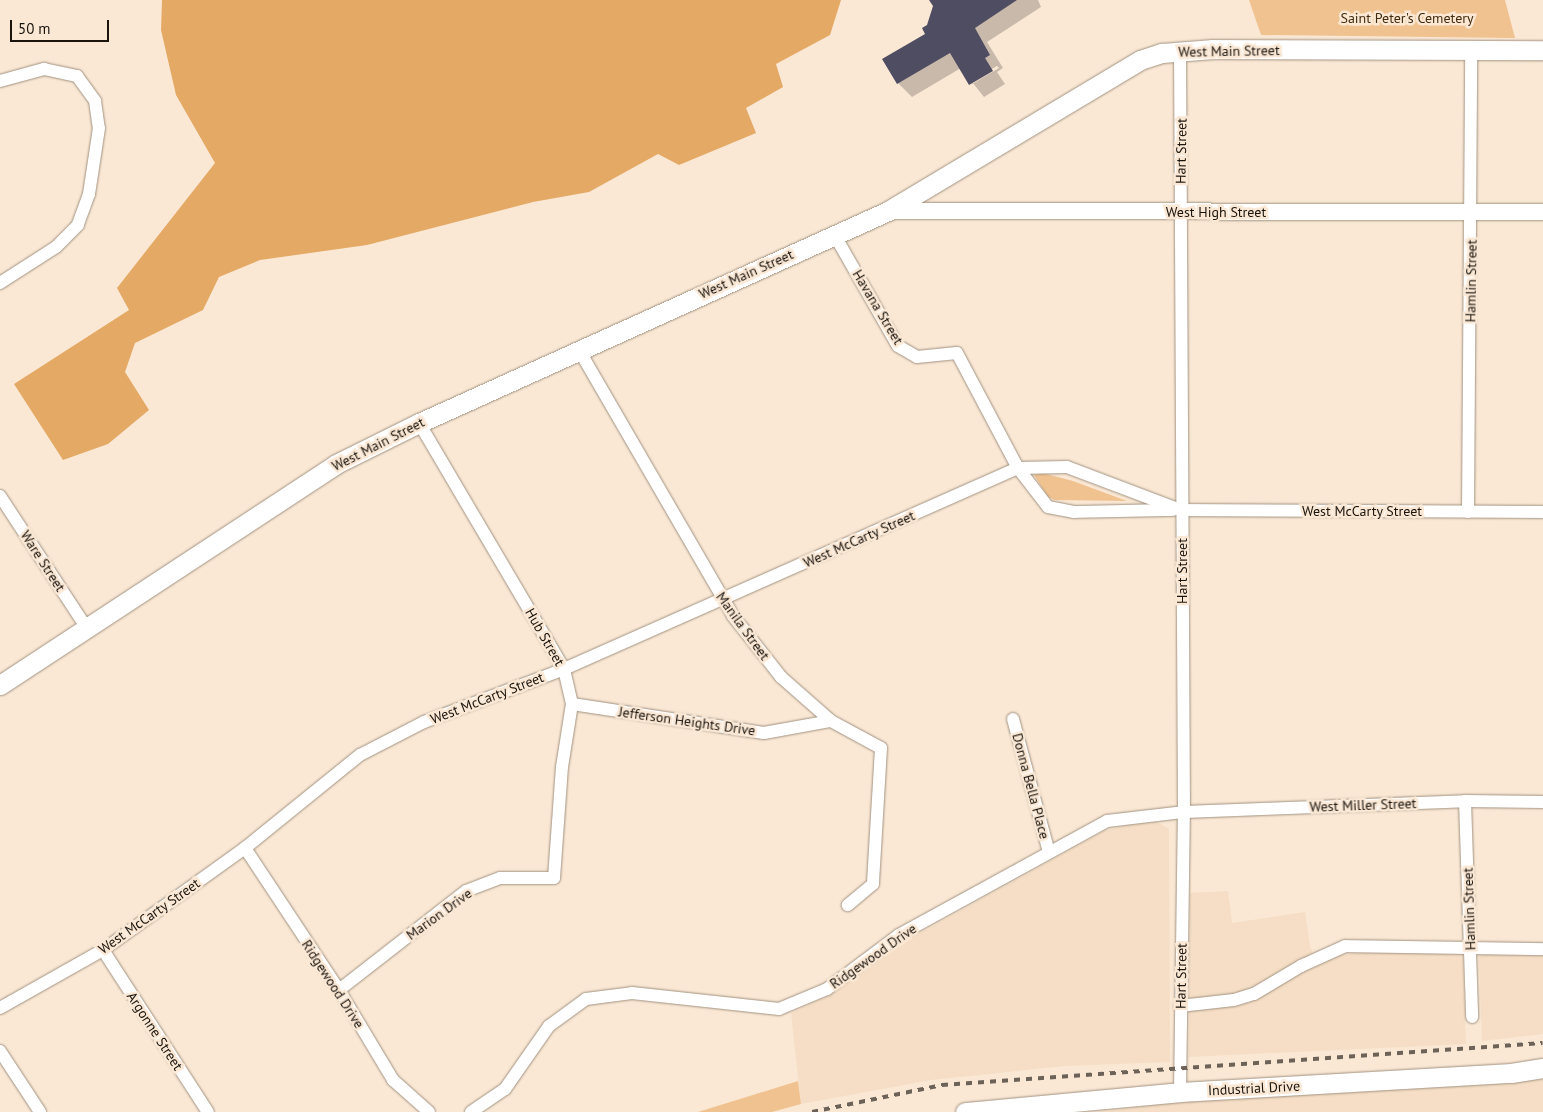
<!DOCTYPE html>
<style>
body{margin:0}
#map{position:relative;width:1543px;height:1112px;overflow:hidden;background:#fae8d5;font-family:"PT Sans",sans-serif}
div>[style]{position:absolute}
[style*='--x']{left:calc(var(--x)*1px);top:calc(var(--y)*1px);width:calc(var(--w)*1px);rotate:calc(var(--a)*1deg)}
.built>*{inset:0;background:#f5dec5}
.green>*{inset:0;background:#f0c290}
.forest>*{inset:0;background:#e4a965}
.shadow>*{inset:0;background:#0003}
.building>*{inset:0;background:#4e4d61}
.roads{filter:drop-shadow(0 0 1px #a29280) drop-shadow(0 0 1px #a29280)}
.minor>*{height:12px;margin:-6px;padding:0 6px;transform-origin:6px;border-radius:6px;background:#fff}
.tertiary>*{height:16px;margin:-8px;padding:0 8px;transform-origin:8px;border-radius:8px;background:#fff}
.secondary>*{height:19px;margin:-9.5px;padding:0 9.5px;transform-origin:9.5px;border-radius:9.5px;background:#fff}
.rail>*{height:4px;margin-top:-2px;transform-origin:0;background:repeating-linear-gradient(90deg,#6c6257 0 6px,transparent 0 12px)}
span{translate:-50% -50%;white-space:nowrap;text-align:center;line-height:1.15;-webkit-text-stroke:5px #fae8d5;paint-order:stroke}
.park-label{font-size:14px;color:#432b0d}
.street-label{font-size:14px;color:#1a140d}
.scale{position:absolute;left:10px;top:20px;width:99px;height:22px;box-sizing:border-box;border:2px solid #1a140d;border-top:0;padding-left:6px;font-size:15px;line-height:18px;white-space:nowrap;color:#1a140d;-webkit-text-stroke:4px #fae8d5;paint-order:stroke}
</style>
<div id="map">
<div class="built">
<div style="clip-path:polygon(1157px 822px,1169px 829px,1170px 1062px,1065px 1066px,931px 1080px,801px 1104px,791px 1013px,824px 998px,915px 936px,1104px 831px,1130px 824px)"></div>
<div style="clip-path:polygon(1228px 891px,1232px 923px,1305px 912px,1310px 946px,1317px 964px,1333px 956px,1385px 950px,1463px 953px,1466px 1044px,1189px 1057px,1190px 893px)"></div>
<div style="clip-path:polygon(1483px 954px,1543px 955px,1543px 1034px,1482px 1041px,1479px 957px)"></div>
<div style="clip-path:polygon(1543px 1076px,1543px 1112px,1099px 1112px,1190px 1100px)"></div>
</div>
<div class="green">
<div style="clip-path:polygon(1249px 0,1505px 0,1515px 38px,1261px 35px)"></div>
<div style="clip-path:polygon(1042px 473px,1073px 481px,1127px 501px,1055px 500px,1048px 497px,1034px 475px)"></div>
<div style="clip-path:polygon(798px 1081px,801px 1104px,772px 1112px,698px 1112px)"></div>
</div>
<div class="forest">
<div style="clip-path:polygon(162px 0,841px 0,830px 35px,776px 64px,783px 87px,746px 108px,756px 133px,679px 165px,658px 154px,589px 192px,533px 202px,367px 245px,260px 260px,219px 277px,203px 310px,135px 343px,125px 372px,149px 410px,108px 444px,63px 460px,14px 384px,129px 310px,117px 288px,215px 163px,176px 95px,161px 30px)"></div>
</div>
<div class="shadow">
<div style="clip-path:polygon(evenodd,930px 0,1038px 0,1041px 7px,987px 42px,1003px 68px,997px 72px,1005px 84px,984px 97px,961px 68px,912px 97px,898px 83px,884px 60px,927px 34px,934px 6px,930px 0,997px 66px,999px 68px,972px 84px,972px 81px,997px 66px)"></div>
</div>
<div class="building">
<div style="clip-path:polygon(929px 0,1017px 0,975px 28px,990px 55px,985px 58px,993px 71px,969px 85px,950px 53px,897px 84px,882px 59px,925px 34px,922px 28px,927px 25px,933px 6px)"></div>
</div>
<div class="roads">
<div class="minor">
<div style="--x:0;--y:81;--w:46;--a:-15.3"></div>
<div style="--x:44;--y:69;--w:34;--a:12"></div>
<div style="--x:77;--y:76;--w:31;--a:54"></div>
<div style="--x:95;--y:101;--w:27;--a:82"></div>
<div style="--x:99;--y:128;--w:67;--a:98.6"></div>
<div style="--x:89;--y:194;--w:33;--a:110"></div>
<div style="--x:78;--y:225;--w:31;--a:135"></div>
<div style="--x:56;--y:247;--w:67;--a:147.3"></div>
<div style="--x:834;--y:234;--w:129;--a:60.3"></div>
<div style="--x:898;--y:346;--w:22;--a:30"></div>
<div style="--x:917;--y:357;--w:40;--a:-5.7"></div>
<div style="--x:957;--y:353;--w:130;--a:62.1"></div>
<div style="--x:1018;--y:468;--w:49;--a:52.4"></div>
<div style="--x:1048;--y:507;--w:26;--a:11"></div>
<div style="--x:1074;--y:512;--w:99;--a:-1.2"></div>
<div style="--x:579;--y:350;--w:307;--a:59.9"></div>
<div style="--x:733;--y:616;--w:78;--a:51.8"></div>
<div style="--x:781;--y:677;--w:67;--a:41.3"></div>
<div style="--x:831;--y:721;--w:57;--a:28.4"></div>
<div style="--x:881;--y:748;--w:136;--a:93.4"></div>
<div style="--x:873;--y:884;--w:33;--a:140"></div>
<div style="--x:0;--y:496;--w:157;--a:56.7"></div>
<div style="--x:1468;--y:512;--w:462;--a:-89.6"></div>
<div style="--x:572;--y:704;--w:194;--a:8.6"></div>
<div style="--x:764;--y:733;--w:68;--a:-10.2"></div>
<div style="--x:1013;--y:719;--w:138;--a:74.9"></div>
<div style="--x:1465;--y:801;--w:216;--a:88.1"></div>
<div style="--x:245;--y:848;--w:170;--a:56.5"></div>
<div style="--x:339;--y:990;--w:105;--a:59"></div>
<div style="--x:393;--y:1080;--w:48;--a:41.6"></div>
<div style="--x:103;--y:950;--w:193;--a:57.1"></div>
<div style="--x:339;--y:990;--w:161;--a:-37.9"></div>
<div style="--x:466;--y:891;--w:36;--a:-21"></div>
<div style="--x:500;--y:878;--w:54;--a:0"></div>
<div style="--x:554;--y:878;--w:111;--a:-85.9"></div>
<div style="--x:562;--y:767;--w:64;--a:-81"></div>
<div style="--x:572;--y:704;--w:36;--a:-103"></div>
<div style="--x:564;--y:669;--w:286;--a:-120.5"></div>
<div style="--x:1180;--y:1006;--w:54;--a:-6.3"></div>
<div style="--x:1234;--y:1000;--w:21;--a:-17"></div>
<div style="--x:1254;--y:994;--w:55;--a:-30.8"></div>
<div style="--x:1301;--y:966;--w:48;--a:-24.4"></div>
<div style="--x:1345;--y:946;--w:198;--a:0.9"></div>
<div style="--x:0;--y:1008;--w:118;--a:-29.4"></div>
<div style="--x:103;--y:950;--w:175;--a:-35.7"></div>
<div style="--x:245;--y:848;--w:148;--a:-39"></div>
<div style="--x:360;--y:755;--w:72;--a:-27.3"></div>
<div style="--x:424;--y:722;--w:150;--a:-20.7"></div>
<div style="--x:564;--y:669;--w:497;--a:-23.9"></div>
<div style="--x:1018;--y:468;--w:49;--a:-1.2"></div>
<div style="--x:1067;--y:467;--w:122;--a:20.7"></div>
<div style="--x:1181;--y:510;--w:362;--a:0.3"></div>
<div style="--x:0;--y:1051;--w:73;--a:56.7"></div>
<div style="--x:1180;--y:1092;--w:280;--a:-89.2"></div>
<div style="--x:1184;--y:812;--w:762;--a:-90.3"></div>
<div style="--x:471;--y:1112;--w:41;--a:-34.1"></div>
<div style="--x:505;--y:1089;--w:77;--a:-55.1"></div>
<div style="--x:549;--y:1026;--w:46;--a:-36.1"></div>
<div style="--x:586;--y:999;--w:46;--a:-7.4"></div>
<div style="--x:632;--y:993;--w:148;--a:6.2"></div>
<div style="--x:779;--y:1009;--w:52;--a:-22.6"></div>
<div style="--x:827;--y:989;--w:90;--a:-36.9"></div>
<div style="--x:899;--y:935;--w:237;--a:-28.7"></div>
<div style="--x:1107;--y:821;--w:78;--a:-6.7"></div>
<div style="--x:1184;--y:812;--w:281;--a:-2.2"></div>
<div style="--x:1465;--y:801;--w:78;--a:0.7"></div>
</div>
<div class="tertiary">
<div style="--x:888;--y:211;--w:655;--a:0.09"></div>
</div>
<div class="secondary">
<div style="--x:0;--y:685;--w:402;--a:-33.3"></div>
<div style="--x:336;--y:464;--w:93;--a:-26.3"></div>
<div style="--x:419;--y:423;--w:515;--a:-24.32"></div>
<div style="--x:888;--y:211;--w:294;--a:-30.9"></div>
<div style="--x:1140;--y:60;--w:23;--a:-18"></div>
<div style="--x:1162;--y:53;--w:51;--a:-4.5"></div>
<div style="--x:1213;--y:49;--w:330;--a:0.2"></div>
<div style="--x:965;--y:1112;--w:216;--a:-5.3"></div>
<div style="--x:1180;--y:1092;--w:332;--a:-3.3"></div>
<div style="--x:1511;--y:1073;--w:32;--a:-9"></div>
</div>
</div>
<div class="rail">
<div style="--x:812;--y:1112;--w:133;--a:-11.7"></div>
<div style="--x:942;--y:1085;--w:602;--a:-4"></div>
</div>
<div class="park-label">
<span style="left:1407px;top:18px">Saint Peter's Cemetery</span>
</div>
<div class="street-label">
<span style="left:1229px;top:51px;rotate:-1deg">West Main Street</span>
<span style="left:1181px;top:151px;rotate:-89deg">Hart Street</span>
<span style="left:1216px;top:212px">West High Street</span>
<span style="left:746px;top:274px;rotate:-24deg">West Main Street</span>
<span style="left:1471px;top:281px;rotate:-89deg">Hamlin Street</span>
<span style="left:878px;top:307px;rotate:59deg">Havana Street</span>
<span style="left:378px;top:444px;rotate:-27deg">West Main Street</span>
<span style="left:1362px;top:511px">West McCarty Street</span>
<span style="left:859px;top:539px;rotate:-24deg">West McCarty Street</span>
<span style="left:43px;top:561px;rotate:57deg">Ware Street</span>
<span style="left:1182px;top:571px;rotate:-90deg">Hart Street</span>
<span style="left:743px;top:626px;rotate:54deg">Manila Street</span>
<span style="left:545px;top:637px;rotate:60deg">Hub Street</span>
<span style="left:487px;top:698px;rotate:-21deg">West McCarty Street</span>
<span style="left:687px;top:721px;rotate:8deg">Jefferson Heights Drive</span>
<span style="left:1031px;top:786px;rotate:75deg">Donna Bella Place</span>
<span style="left:1363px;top:805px;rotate:-2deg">West Miller Street</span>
<span style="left:1469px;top:909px;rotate:-92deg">Hamlin Street</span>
<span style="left:439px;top:914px;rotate:-36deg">Marion Drive</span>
<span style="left:149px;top:916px;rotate:-35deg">West McCarty Street</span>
<span style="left:873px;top:956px;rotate:-35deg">Ridgewood Drive</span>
<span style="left:1181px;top:976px;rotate:-89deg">Hart Street</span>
<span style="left:333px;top:984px;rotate:57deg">Ridgewood Drive</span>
<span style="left:155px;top:1031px;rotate:57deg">Argonne Street</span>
<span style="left:1254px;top:1088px;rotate:-3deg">Industrial Drive</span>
</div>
<div class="scale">50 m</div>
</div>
